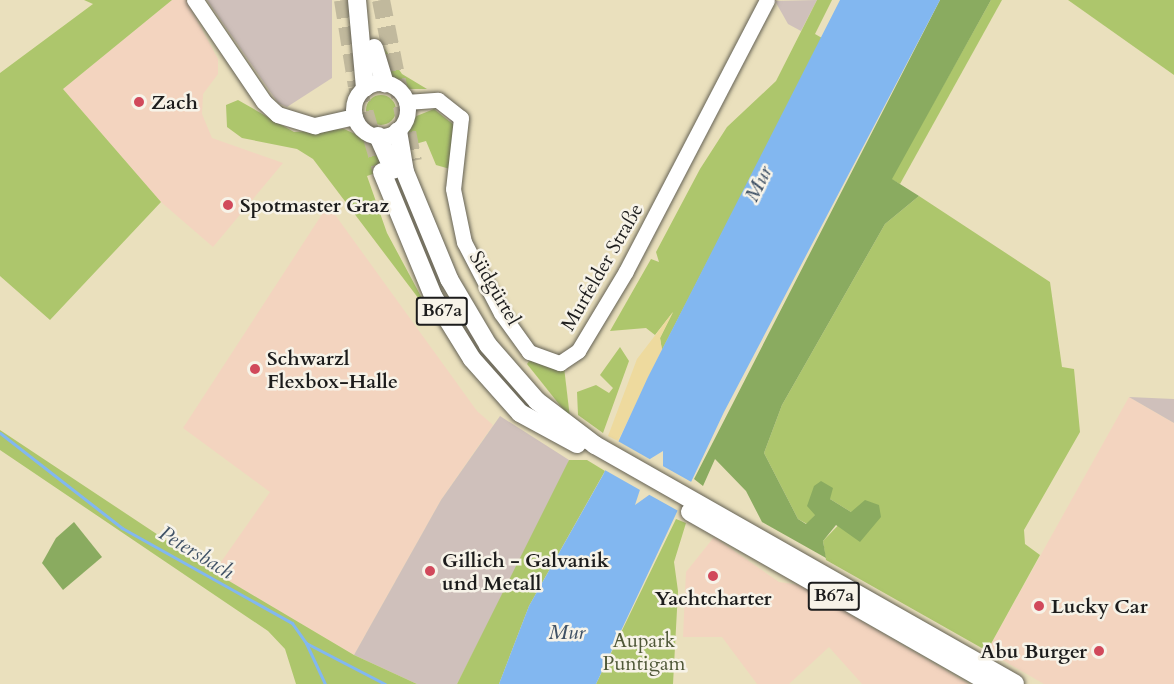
<!DOCTYPE html>
<meta charset="utf-8">
<style>
body{margin:0}
#map{position:relative;width:1174px;height:684px;overflow:hidden;background:#eae0bd;font-family:Cardo,serif}
div>[style]{position:absolute}
[style*='--x']{left:calc(var(--x)*1px);top:calc(var(--y)*1px);width:calc(var(--w)*1px);rotate:calc(var(--a)*1deg)}
.built>*{inset:0;background:#f3d4bf}
.industrial>*{inset:0;background:#cfc0bb}
.green>*{inset:0;background:#adc66c}
.round{border-radius:50%}
.forest>*{inset:0;background:#8aab60}
.sand>*{inset:0;background:#eeda9e}
.water>*{inset:0;background:#82b7f0}
.pier>*{inset:0;background:#eae0bd}
.stream>*{height:3px;margin:-1.5px;padding:0 1.5px;transform-origin:1.5px;border-radius:1.5px;background:#82b7f0}
.primary-tunnel>*{height:18px;margin-top:-9px;transform-origin:0;background:repeating-linear-gradient(90deg,#c1b99d 0 18px,transparent 0 27px)}
.roads{filter:drop-shadow(0 0 2px #646154) drop-shadow(0 0 2px #646154)}
.tertiary>*{height:15px;margin:-7.5px;padding:0 7.5px;transform-origin:7.5px;border-radius:7.5px;background:#fff}
.secondary>*{height:16px;margin:-8px;padding:0 8px;transform-origin:8px;border-radius:8px;background:#fff}
.secondary>.ring{margin:-8px;padding:0;box-sizing:content-box;background:none;border:16px solid #fff;border-radius:50%}
.primary>*{height:18px;margin:-9px;padding:0 9px;transform-origin:9px;border-radius:9px;background:#fff}
.dots>*{width:16px;height:16px;translate:-50% -50%;box-sizing:border-box;border:3px solid #f7f3e8;border-radius:50%}
span{translate:-50% -50%;white-space:nowrap;text-align:center;line-height:1.15;-webkit-text-stroke:5px #f7f3e8;paint-order:stroke}
.shield-label span{padding:2px 4px;background:#f7f3e8;border:2px solid;border-radius:4px;-webkit-text-stroke-width:0}
.shield-label{font-size:18px;color:#1c1c1c;font-weight:700}
.poi-label{font-size:20px;color:#1c1c1c;font-weight:700}
.left{translate:0 -50%;text-align:left}
.right{translate:-100% -50%;text-align:right}
.street-label{font-size:20px;color:#1c1c1c}
.park-label{font-size:20px;color:#4f5838}
.water-label{font-size:21px;color:#405266;font-style:italic}
</style>
<div id="map">
<div class="built">
<div style="clip-path:polygon(172px 0,186px 0,218px 59px,218px 74px,203px 94px,202px 114px,212px 138px,283px 163px,213px 247px,161px 202px,63px 89px)"></div>
<div style="clip-path:polygon(328px 205px,477px 411px,493px 425px,441px 500px,354px 655px,214px 572px,270px 492px,183px 428px)"></div>
<div style="clip-path:polygon(1129px 397px,1174px 423px,1174px 684px,1044px 684px,987px 651px)"></div>
<div style="clip-path:polygon(714px 537px,779px 582px,800px 585px,969px 684px,862px 684px,829px 647px,789px 684px,757px 684px,722px 637px,683px 637px,686px 572px)"></div>
</div>
<div class="industrial">
<div style="clip-path:polygon(207px 0,332px 0,332px 78px,287px 107px,278px 103px)"></div>
<div style="clip-path:polygon(817px 0,801px 31px,788px 24px,775px 1px)"></div>
<div style="clip-path:polygon(1129px 397px,1174px 399px,1174px 423px)"></div>
<div style="clip-path:polygon(500px 416px,569px 460px,565px 474px,457px 684px,417px 684px,354px 655px,441px 500px)"></div>
</div>
<div class="green">
<div style="clip-path:polygon(84px 0,172px 0,63px 89px,161px 202px,50px 320px,0 276px,0 73px,93px 4px)"></div>
<div style="clip-path:polygon(817px 0,832px 0,815px 34px,822px 38px,662px 350px,660px 338px,673px 312px,655px 335px,646px 328px,610px 331px,651px 259px,659px 262px,656px 252px,700px 169px,727px 127px,776px 81px)"></div>
<div style="clip-path:polygon(991px 0,1002px 0,900px 184px,891px 179px)"></div>
<div style="clip-path:polygon(1068px 0,1174px 0,1174px 75px)"></div>
<div style="clip-path:polygon(385px 49px,402px 74px,427px 89px,408px 89px,389px 77px)"></div>
<div class="round" style="left:366px;top:95px;width:30px;height:30px"></div>
<div style="clip-path:polygon(238px 100px,294px 132px,344px 129px,373px 142px,387px 169px,367px 176px,387px 233px,431px 315px,313px 159px,297px 149px,242px 138px,227px 127px,226px 105px)"></div>
<div style="clip-path:polygon(434px 109px,454px 125px,450px 169px,436px 165px,426px 141px,401px 148px,414px 117px)"></div>
<div style="clip-path:polygon(919px 196px,1050px 282px,1062px 367px,1074px 369px,1080px 432px,1024px 530px,1025px 544px,1040px 555px,987px 651px,826px 560px,823px 541px,851px 512px,830px 499px,807px 524px,798px 519px,764px 453px,782px 405px,885px 224px)"></div>
<div style="clip-path:polygon(620px 347px,629px 361px,603px 433px,578px 415px,577px 392px,596px 385px,609px 393px,613px 388px,600px 375px)"></div>
<div style="clip-path:polygon(530px 360px,564px 367px,570px 418px,527px 364px)"></div>
<div style="clip-path:polygon(0 430px,214px 572px,354px 655px,417px 684px,296px 684px,285px 649px,268px 631px,0 450px)"></div>
<div style="clip-path:polygon(569px 460px,587px 460px,605px 471px,529px 606px,499px 684px,457px 684px)"></div>
<div style="clip-path:polygon(676px 519px,686px 523px,674px 562px,678px 591px,673px 684px,596px 684px)"></div>
</div>
<div class="forest">
<div style="clip-path:polygon(940px 0,991px 0,892px 179px,919px 196px,885px 224px,782px 405px,764px 453px,798px 519px,806px 524px,815px 515px,807px 506px,814px 486px,821px 481px,833px 488px,830px 499px,851px 512px,865px 500px,879px 505px,881px 517px,860px 542px,836px 525px,823px 541px,826px 558px,762px 522px,746px 491px,715px 459px,703px 486px,694px 479px)"></div>
<div style="clip-path:polygon(74px 522px,102px 557px,63px 590px,42px 563px,56px 538px)"></div>
</div>
<div class="sand">
<div style="clip-path:polygon(673px 312px,660px 338px,662px 350px,618px 441px,608px 436px,637px 359px)"></div>
</div>
<div class="water">
<div style="clip-path:polygon(evenodd,840px 0,940px 0,724px 412px,596px 684px,499px 684px,529px 606px,603px 475px,648px 377px,840px 0,663px 451px,663px 466px,649px 495px,635px 505px,650px 459px,663px 451px)"></div>
</div>
<div class="pier">
<div style="clip-path:polygon(616px 440px,653px 461px,640px 490px,603px 469px)"></div>
<div style="clip-path:polygon(661px 465px,695px 484px,682px 513px,646px 493px)"></div>
</div>
<div class="stream">
<div style="--x:0;--y:433;--w:155;--a:37.9"></div>
<div style="--x:122;--y:528;--w:195;--a:29.2"></div>
<div style="--x:292;--y:623;--w:24;--a:55"></div>
<div style="--x:306;--y:643;--w:89;--a:27.4"></div>
<div style="--x:306;--y:643;--w:45;--a:65.1"></div>
</div>
<div class="primary-tunnel">
<div style="--x:343;--y:0;--w:87;--a:80.8"></div>
<div style="--x:357;--y:86;--w:90;--a:73.8"></div>
<div style="--x:381;--y:0;--w:164;--a:78.8"></div>
</div>
<div class="roads">
<div class="tertiary">
<div style="--x:406;--y:102;--w:32;--a:-4"></div>
<div style="--x:438;--y:100;--w:29;--a:38"></div>
<div style="--x:461;--y:118;--w:71;--a:96.4"></div>
<div style="--x:453;--y:189;--w:54;--a:78.3"></div>
<div style="--x:464;--y:242;--w:80;--a:62.5"></div>
<div style="--x:501;--y:313;--w:48;--a:54.3"></div>
<div style="--x:529;--y:352;--w:33;--a:20"></div>
<div style="--x:560;--y:363;--w:22;--a:-34"></div>
<div style="--x:578;--y:351;--w:93;--a:-59"></div>
<div style="--x:626;--y:271;--w:305;--a:-62.5"></div>
</div>
<div class="secondary">
<div style="--x:195;--y:0;--w:123;--a:55.9"></div>
<div style="--x:264;--y:102;--w:19;--a:43"></div>
<div style="--x:278;--y:115;--w:39;--a:17"></div>
<div style="--x:315;--y:126;--w:41;--a:-12.7"></div>
<div class="ring" style="left:354px;top:83px;width:38px;height:38px"></div>
</div>
<div class="primary">
<div style="--x:357;--y:0;--w:88;--a:84.8"></div>
<div style="--x:374;--y:48;--w:37;--a:73"></div>
<div style="--x:398;--y:131;--w:42;--a:80.3"></div>
<div style="--x:405;--y:172;--w:116;--a:67.6"></div>
<div style="--x:449;--y:279;--w:77;--a:59.4"></div>
<div style="--x:488;--y:345;--w:74;--a:48.8"></div>
<div style="--x:537;--y:401;--w:73;--a:37.2"></div>
<div style="--x:595;--y:445;--w:483;--a:29.6"></div>
<div style="--x:378;--y:136;--w:37;--a:66"></div>
<div style="--x:382;--y:172;--w:134;--a:67.6"></div>
<div style="--x:433;--y:296;--w:74;--a:58.2"></div>
<div style="--x:472;--y:359;--w:72;--a:48.4"></div>
<div style="--x:520;--y:413;--w:65;--a:28.5"></div>
<div style="--x:690;--y:512;--w:347;--a:29.7"></div>
</div>
</div>
<div class="dots">
<div style="left:139px;top:102px;background:#d1495b"></div>
<div style="left:228px;top:205px;background:#d1495b"></div>
<div style="left:255px;top:369px;background:#d1495b"></div>
<div style="left:430px;top:571px;background:#d1495b"></div>
<div style="left:713px;top:576px;background:#d1495b"></div>
<div style="left:1039px;top:606px;background:#d1495b"></div>
<div style="left:1099px;top:651px;background:#d1495b"></div>
</div>
<div class="shield-label">
<span style="left:442px;top:311px">B67a</span>
<span style="left:834px;top:596px">B67a</span>
</div>
<div class="poi-label">
<span class="left" style="left:151px;top:102px">Zach</span>
<span class="left" style="left:240px;top:205px">Spotmaster Graz</span>
<span class="left" style="left:267px;top:370px">Schwarzl<br>Flexbox-Halle</span>
<span class="left" style="left:442px;top:572px">Gillich - Galvanik<br>und Metall</span>
<span style="left:713px;top:598px">Yachtcharter</span>
<span class="left" style="left:1051px;top:606px">Lucky Car</span>
<span class="right" style="left:1087px;top:651px">Abu Burger</span>
</div>
<div class="street-label">
<span style="left:602px;top:267px;rotate:-60deg">Murfelder Straße</span>
<span style="left:495px;top:288px;rotate:60deg">Südgürtel</span>
</div>
<div class="park-label">
<span style="left:644px;top:652px">Aupark<br>Puntigam</span>
</div>
<div class="water-label">
<span style="left:759px;top:184px;rotate:-64deg">Mur</span>
<span style="left:196px;top:553px;rotate:31deg">Petersbach</span>
<span style="left:567px;top:633px">Mur</span>
</div>
</div>
